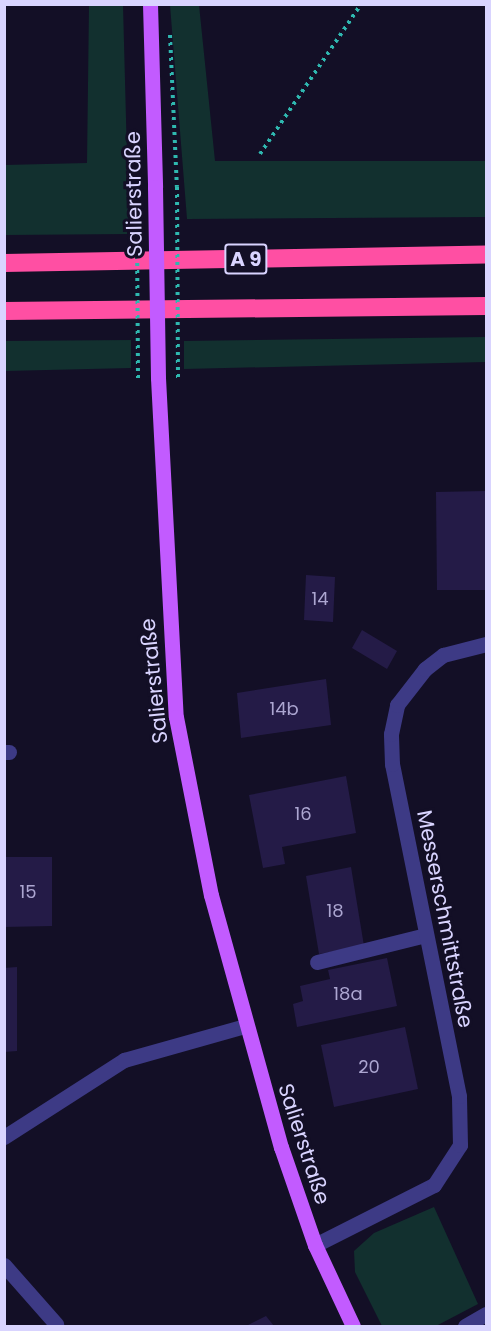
<!DOCTYPE html>
<meta charset="utf-8">
<style>
body{margin:0}
#map{position:relative;width:491px;height:1331px;overflow:hidden;background:#130f26;font-family:Poppins,sans-serif}
div>[style]{position:absolute}
[style*='--x']{left:calc(var(--x)*1px);top:calc(var(--y)*1px);width:calc(var(--w)*1px);rotate:calc(var(--a)*1deg)}
.green>*{inset:0;background:#12302f}
.building>*{inset:0;background:#241b47}
.path>*{height:4px;margin-top:-2px;transform-origin:0;background:repeating-linear-gradient(90deg,#2fb8b0 0 3px,transparent 0 7.5px)}
.minor>*{height:15px;margin:-7.5px;padding:0 7.5px;transform-origin:7.5px;border-radius:7.5px;background:#3d3a85}
.major>*{height:15px;margin:-7.5px;padding:0 7.5px;transform-origin:7.5px;border-radius:7.5px;background:#c25bff}
.highway>*{height:18px;margin:-9px;padding:0 9px;transform-origin:9px;border-radius:9px;background:#ff4fa3}
.path-bridge>*{height:4px;margin-top:-2px;transform-origin:0;background:repeating-linear-gradient(90deg,#2fb8b0 0 3px,transparent 0 7.5px)}
.major-bridge>*{height:15px;margin:-7.5px;padding:0 7.5px;transform-origin:7.5px;border-radius:7.5px;background:#c25bff}
span{translate:-50% -50%;white-space:nowrap;text-align:center;line-height:1.15;-webkit-text-stroke:6px #130f26;paint-order:stroke}
.number-label{font-size:18px;color:#aca6d1}
.number-label span{-webkit-text-stroke-width:0}
.shield-label span{padding:2px 4px;background:#130f26;border:2px solid;border-radius:4px;-webkit-text-stroke-width:0}
.shield-label{font-size:20px;color:#d9d4ff;font-weight:700}
.street-label{font-size:21px;color:#d9d4ff}
.frame{position:absolute;inset:0;border:6px solid #d9d4ff;pointer-events:none}
</style>
<div id="map">
<div class="green">
<div style="clip-path:polygon(89px 5px,123px 5px,129px 234px,5px 235px,5px 165px,87px 163px)"></div>
<div style="clip-path:polygon(170px 5px,199px 5px,215px 161px,486px 161px,486px 217px,187px 219px)"></div>
<div style="clip-path:polygon(486px 337px,486px 362px,184px 369px,184px 341px)"></div>
<div style="clip-path:polygon(131px 340px,131px 368px,5px 371px,5px 341px)"></div>
<div style="clip-path:polygon(434px 1207px,478px 1304px,436px 1326px,382px 1326px,355px 1272px,354px 1251px,374px 1233px)"></div>
</div>
<div class="building">
<div style="clip-path:polygon(486px 491px,486px 590px,437px 590px,436px 492px)"></div>
<div style="clip-path:polygon(306px 575px,335px 577px,333px 622px,304px 620px)"></div>
<div style="clip-path:polygon(362px 630px,397px 651px,387px 669px,352px 648px)"></div>
<div style="clip-path:polygon(326px 679px,331px 725px,241px 738px,237px 693px)"></div>
<div style="clip-path:polygon(346px 776px,356px 833px,282px 847px,285px 864px,263px 868px,249px 795px)"></div>
<div style="clip-path:polygon(4px 857px,52px 857px,52px 926px,4px 927px)"></div>
<div style="clip-path:polygon(351px 867px,364px 946px,319px 954px,306px 876px)"></div>
<div style="clip-path:polygon(387px 958px,397px 1006px,297px 1027px,293px 1004px,303px 1001px,300px 986px,330px 979px,328px 970px)"></div>
<div style="clip-path:polygon(17px 967px,17px 1051px,4px 1052px,4px 968px)"></div>
<div style="clip-path:polygon(405px 1027px,418px 1089px,334px 1107px,321px 1045px)"></div>
<div style="clip-path:polygon(266px 1316px,274px 1326px,246px 1326px)"></div>
</div>
<div class="path">
<div style="--x:170;--y:35;--w:152;--a:87.4"></div>
<div style="--x:260;--y:154;--w:181;--a:-56"></div>
</div>
<div class="minor">
<div style="--x:4;--y:752;--w:5;--a:0"></div>
<div style="--x:317;--y:962;--w:112;--a:-13.9"></div>
<div style="--x:4;--y:1137;--w:143;--a:-32.7"></div>
<div style="--x:124;--y:1060;--w:126;--a:-15.7"></div>
<div style="--x:315;--y:1245;--w:133;--a:-26.8"></div>
<div style="--x:434;--y:1185;--w:48;--a:-57"></div>
<div style="--x:460;--y:1145;--w:49;--a:-91.2"></div>
<div style="--x:459;--y:1096;--w:339;--a:-101.4"></div>
<div style="--x:392;--y:764;--w:30;--a:-92"></div>
<div style="--x:391;--y:734;--w:30;--a:-78"></div>
<div style="--x:397;--y:705;--w:46;--a:-52.1"></div>
<div style="--x:425;--y:669;--w:23;--a:-38"></div>
<div style="--x:443;--y:655;--w:44;--a:-14.3"></div>
<div style="--x:4;--y:1265;--w:79;--a:48.6"></div>
<div style="--x:465;--y:1326;--w:24;--a:-30"></div>
</div>
<div class="major">
<div style="--x:150;--y:4;--w:183;--a:88.4"></div>
<div style="--x:158;--y:378;--w:339;--a:87"></div>
<div style="--x:176;--y:717;--w:181;--a:78.9"></div>
<div style="--x:211;--y:895;--w:262;--a:74.5"></div>
<div style="--x:281;--y:1147;--w:104;--a:70.9"></div>
<div style="--x:315;--y:1245;--w:89;--a:64.9"></div>
</div>
<div class="highway">
<div style="--x:4;--y:263;--w:482;--a:-1"></div>
<div style="--x:4;--y:311;--w:482;--a:-0.6"></div>
</div>
<div class="path-bridge">
<div style="--x:177;--y:187;--w:191;--a:89.7"></div>
<div style="--x:137;--y:233;--w:145;--a:89.6"></div>
</div>
<div class="major-bridge">
<div style="--x:155;--y:187;--w:191;--a:89.1"></div>
</div>
<div class="number-label">
<span style="left:320px;top:599px">14</span>
<span style="left:284px;top:709px">14b</span>
<span style="left:303px;top:814px">16</span>
<span style="left:28px;top:892px">15</span>
<span style="left:335px;top:911px">18</span>
<span style="left:348px;top:994px">18a</span>
<span style="left:369px;top:1067px">20</span>
</div>
<div class="shield-label">
<span style="left:246px;top:259px">A 9</span>
</div>
<div class="street-label">
<span style="left:134px;top:194px;rotate:-91deg">Salierstraße</span>
<span style="left:154px;top:681px;rotate:-96deg">Salierstraße</span>
<span style="left:445px;top:919px;rotate:79deg">Messerschmittstraße</span>
<span style="left:304px;top:1144px;rotate:72deg">Salierstraße</span>
</div>
<div class="frame"></div>
</div>
